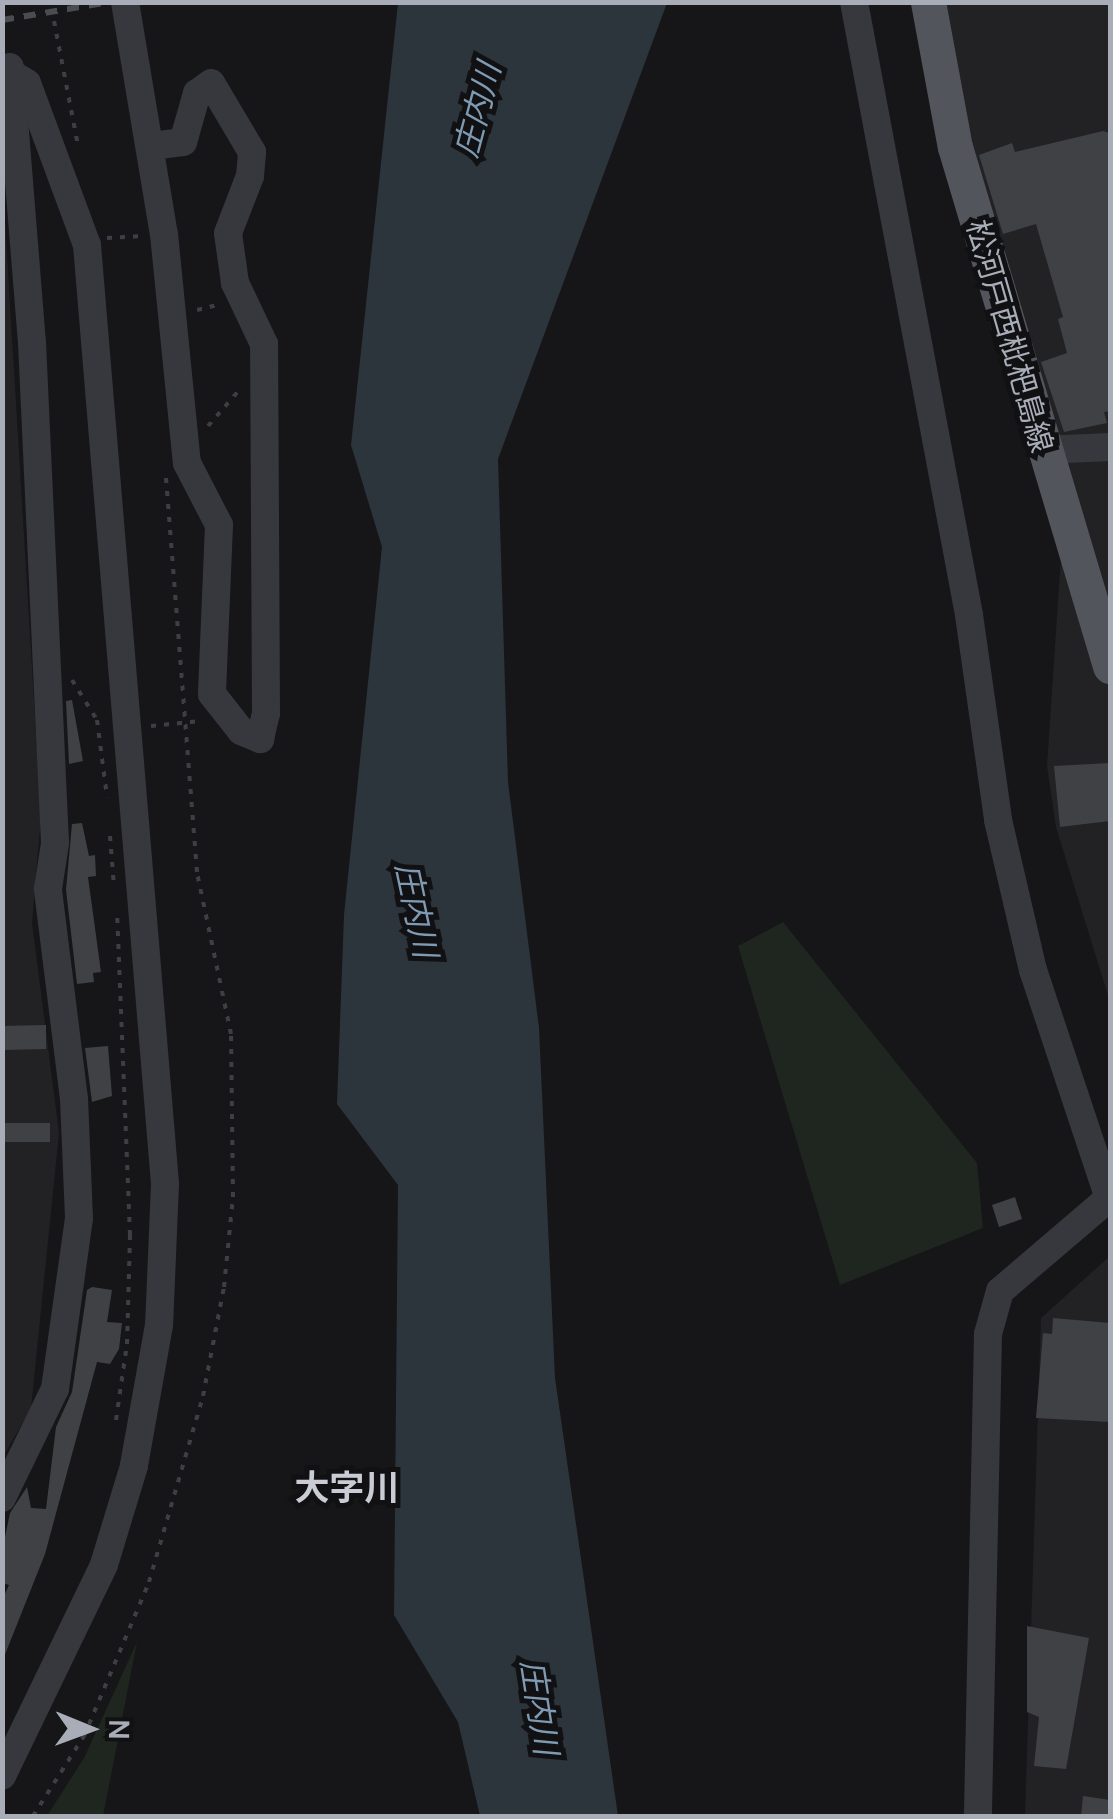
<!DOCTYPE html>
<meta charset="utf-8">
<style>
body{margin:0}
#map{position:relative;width:1113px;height:1819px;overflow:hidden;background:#161618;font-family:Manrope,"Noto Sans JP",sans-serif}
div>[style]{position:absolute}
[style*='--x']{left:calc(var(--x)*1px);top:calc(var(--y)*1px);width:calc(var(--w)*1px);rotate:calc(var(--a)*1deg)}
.built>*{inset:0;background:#222225}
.green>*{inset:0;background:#1e261f}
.water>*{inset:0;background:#2c353c}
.building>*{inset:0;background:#404145}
.path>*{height:4px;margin-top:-2px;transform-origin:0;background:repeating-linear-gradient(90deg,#3d3f44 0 5px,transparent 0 13px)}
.minor>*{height:28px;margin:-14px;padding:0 14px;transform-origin:14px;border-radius:14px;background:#37383d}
.major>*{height:35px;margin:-17.5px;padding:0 17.5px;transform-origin:17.5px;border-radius:17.5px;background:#53555c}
.rail>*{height:6px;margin-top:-3px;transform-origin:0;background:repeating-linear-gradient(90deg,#4a4c52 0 12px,transparent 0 22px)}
span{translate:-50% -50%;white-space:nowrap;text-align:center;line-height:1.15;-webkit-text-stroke:10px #111113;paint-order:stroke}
.street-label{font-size:30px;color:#a8adb8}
.water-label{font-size:32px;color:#7f9bb3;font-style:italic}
.quarter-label{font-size:35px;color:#c9ccd4;font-weight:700}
.frame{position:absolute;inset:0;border:5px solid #a8adb8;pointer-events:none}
.north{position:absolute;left:40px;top:1679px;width:100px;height:100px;-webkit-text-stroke:8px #111113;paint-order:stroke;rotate:91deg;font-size:28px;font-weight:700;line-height:40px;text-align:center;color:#a8adb8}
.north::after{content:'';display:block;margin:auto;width:35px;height:45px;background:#a8adb8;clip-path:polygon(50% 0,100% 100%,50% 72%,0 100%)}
</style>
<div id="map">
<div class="built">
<div style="clip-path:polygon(943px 3px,1110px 3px,1110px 1002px,1056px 827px,1047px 766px,1067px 467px,968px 144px)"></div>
<div style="clip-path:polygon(2px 172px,41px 817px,32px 923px,59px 1133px,31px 1408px,3px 1457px)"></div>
<div style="clip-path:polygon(1110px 1256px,1110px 1816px,1025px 1816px,1041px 1318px)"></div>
</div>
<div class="green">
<div style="clip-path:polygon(783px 922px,977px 1163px,983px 1228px,840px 1285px,738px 946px)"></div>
<div style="clip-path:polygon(137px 1642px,103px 1816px,47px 1816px,84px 1758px)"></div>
</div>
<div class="water">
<div style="clip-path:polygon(398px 3px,667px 3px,498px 459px,508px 782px,539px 1028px,555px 1378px,618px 1816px,480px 1816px,458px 1722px,394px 1615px,398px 1185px,337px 1104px,344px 915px,382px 547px,351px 445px)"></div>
</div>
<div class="building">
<div style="clip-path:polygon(1103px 131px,1110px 133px,1110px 411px,1104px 412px,1107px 423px,1064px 432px,1041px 362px,1067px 353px,1058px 319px,1063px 317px,1036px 224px,1003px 234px,979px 155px,1012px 143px,1015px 152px)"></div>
<div style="clip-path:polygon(72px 700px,83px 761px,69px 764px,66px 701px)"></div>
<div style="clip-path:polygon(1110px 763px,1110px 821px,1060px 827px,1054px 766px)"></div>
<div style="clip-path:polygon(82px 823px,89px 856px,95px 855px,96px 876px,88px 877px,101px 972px,93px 973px,94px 982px,77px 984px,66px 890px,72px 824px)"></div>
<div style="clip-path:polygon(46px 1025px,46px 1049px,2px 1050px,2px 1026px)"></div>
<div style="clip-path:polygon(108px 1046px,112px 1096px,92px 1102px,85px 1048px)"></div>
<div style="clip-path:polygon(2px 1123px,50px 1123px,50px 1142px,2px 1142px)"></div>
<div style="clip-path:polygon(1015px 1197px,1022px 1219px,999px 1227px,992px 1205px)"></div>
<div style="clip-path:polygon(92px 1287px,112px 1290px,107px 1322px,122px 1323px,119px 1349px,110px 1364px,97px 1362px,45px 1554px,2px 1662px,2px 1600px,9px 1585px,2px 1583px,2px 1551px,10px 1513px,27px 1487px,31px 1508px,46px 1509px,56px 1427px,72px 1392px,87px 1290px)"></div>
<div style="clip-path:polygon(1053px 1318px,1110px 1323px,1110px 1422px,1036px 1418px,1043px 1333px,1052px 1334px)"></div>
<div style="clip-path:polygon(1027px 1626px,1089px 1638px,1066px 1769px,1034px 1766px,1039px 1717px,1027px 1712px)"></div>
<div style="clip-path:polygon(1083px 1796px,1110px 1800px,1110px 1816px,1081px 1816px)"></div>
</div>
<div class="path">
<div style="--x:54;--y:21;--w:127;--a:79.1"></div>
<div style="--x:107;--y:238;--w:36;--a:-3"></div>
<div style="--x:197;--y:310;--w:25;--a:-14"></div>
<div style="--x:208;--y:426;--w:50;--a:-49"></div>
<div style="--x:72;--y:680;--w:47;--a:58"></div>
<div style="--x:97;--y:720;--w:78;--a:82.6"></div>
<div style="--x:151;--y:726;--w:50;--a:-5.7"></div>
<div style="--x:110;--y:836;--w:51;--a:85.5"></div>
<div style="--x:116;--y:1420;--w:77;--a:-81.8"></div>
<div style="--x:127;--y:1344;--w:109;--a:-88.4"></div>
<div style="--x:130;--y:1235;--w:319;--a:-92.3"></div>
<div style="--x:33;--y:1816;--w:95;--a:-57.5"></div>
<div style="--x:84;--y:1736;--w:167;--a:-67.1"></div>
<div style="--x:149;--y:1582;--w:194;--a:-73.8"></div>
<div style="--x:203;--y:1396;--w:111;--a:-79.1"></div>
<div style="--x:224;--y:1287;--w:90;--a:-84.3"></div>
<div style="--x:233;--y:1197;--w:163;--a:-90.7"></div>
<div style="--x:231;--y:1034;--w:166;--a:-101.9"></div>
<div style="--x:197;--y:872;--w:398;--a:-94.5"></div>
</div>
<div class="minor">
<div style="--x:125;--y:2;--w:235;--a:80.5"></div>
<div style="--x:164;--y:234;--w:230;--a:84.3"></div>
<div style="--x:187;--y:463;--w:70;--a:62.7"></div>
<div style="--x:219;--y:525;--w:169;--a:92.4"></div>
<div style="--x:212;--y:694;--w:47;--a:51.9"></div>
<div style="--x:241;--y:731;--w:21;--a:23"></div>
<div style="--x:260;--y:739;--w:26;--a:-77"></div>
<div style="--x:266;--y:714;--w:370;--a:-90.3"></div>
<div style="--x:264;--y:344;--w:68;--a:-115.4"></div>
<div style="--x:235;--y:283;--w:50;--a:-98"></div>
<div style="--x:228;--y:233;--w:61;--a:-68.9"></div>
<div style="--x:250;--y:176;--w:24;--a:-85"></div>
<div style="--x:252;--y:152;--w:80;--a:-120.7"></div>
<div style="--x:211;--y:83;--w:17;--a:144"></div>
<div style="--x:197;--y:93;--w:51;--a:105.9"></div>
<div style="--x:183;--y:142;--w:31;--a:173"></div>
<div style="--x:854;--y:2;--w:624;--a:79.37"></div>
<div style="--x:969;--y:615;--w:207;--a:81.9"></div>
<div style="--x:998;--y:820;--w:154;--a:76.9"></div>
<div style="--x:1033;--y:970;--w:240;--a:71.6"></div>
<div style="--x:1109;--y:1198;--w:143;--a:139.5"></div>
<div style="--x:1000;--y:1291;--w:45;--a:105.6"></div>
<div style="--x:988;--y:1334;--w:482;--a:91.2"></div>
<div style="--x:2;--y:68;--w:29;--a:31"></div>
<div style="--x:27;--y:83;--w:173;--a:69.7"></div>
<div style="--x:87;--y:245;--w:942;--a:85.25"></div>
<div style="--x:165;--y:1184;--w:141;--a:92.4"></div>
<div style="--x:159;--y:1325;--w:143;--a:100.1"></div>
<div style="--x:134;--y:1466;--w:103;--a:106.9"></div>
<div style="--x:104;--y:1565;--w:234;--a:115.8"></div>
<div style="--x:1043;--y:450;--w:67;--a:-2.6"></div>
<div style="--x:2;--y:1498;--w:121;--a:-64.1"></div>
<div style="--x:55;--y:1389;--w:173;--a:-82"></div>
<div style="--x:79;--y:1218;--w:119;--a:-92.4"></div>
<div style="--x:74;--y:1099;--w:212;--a:-97.1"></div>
<div style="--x:48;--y:889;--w:47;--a:-81.3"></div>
<div style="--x:55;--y:843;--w:501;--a:-92.63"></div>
<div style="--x:32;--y:343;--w:277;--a:-94.6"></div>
</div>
<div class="major">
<div style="--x:928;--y:2;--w:147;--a:79.5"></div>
<div style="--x:955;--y:147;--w:542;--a:73.37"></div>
</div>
<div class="rail">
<div style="--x:2;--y:20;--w:109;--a:-9.5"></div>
</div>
<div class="street-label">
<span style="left:1010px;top:336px;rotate:74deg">松河戸西枇杷島線</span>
</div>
<div class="water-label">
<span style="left:477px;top:110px;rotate:-75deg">庄内川</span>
<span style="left:417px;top:910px;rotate:78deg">庄内川</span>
<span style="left:540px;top:1707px;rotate:81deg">庄内川</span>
</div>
<div class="quarter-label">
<span style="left:347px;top:1487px">大字川</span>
</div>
<div class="frame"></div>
<div class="north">N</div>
</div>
